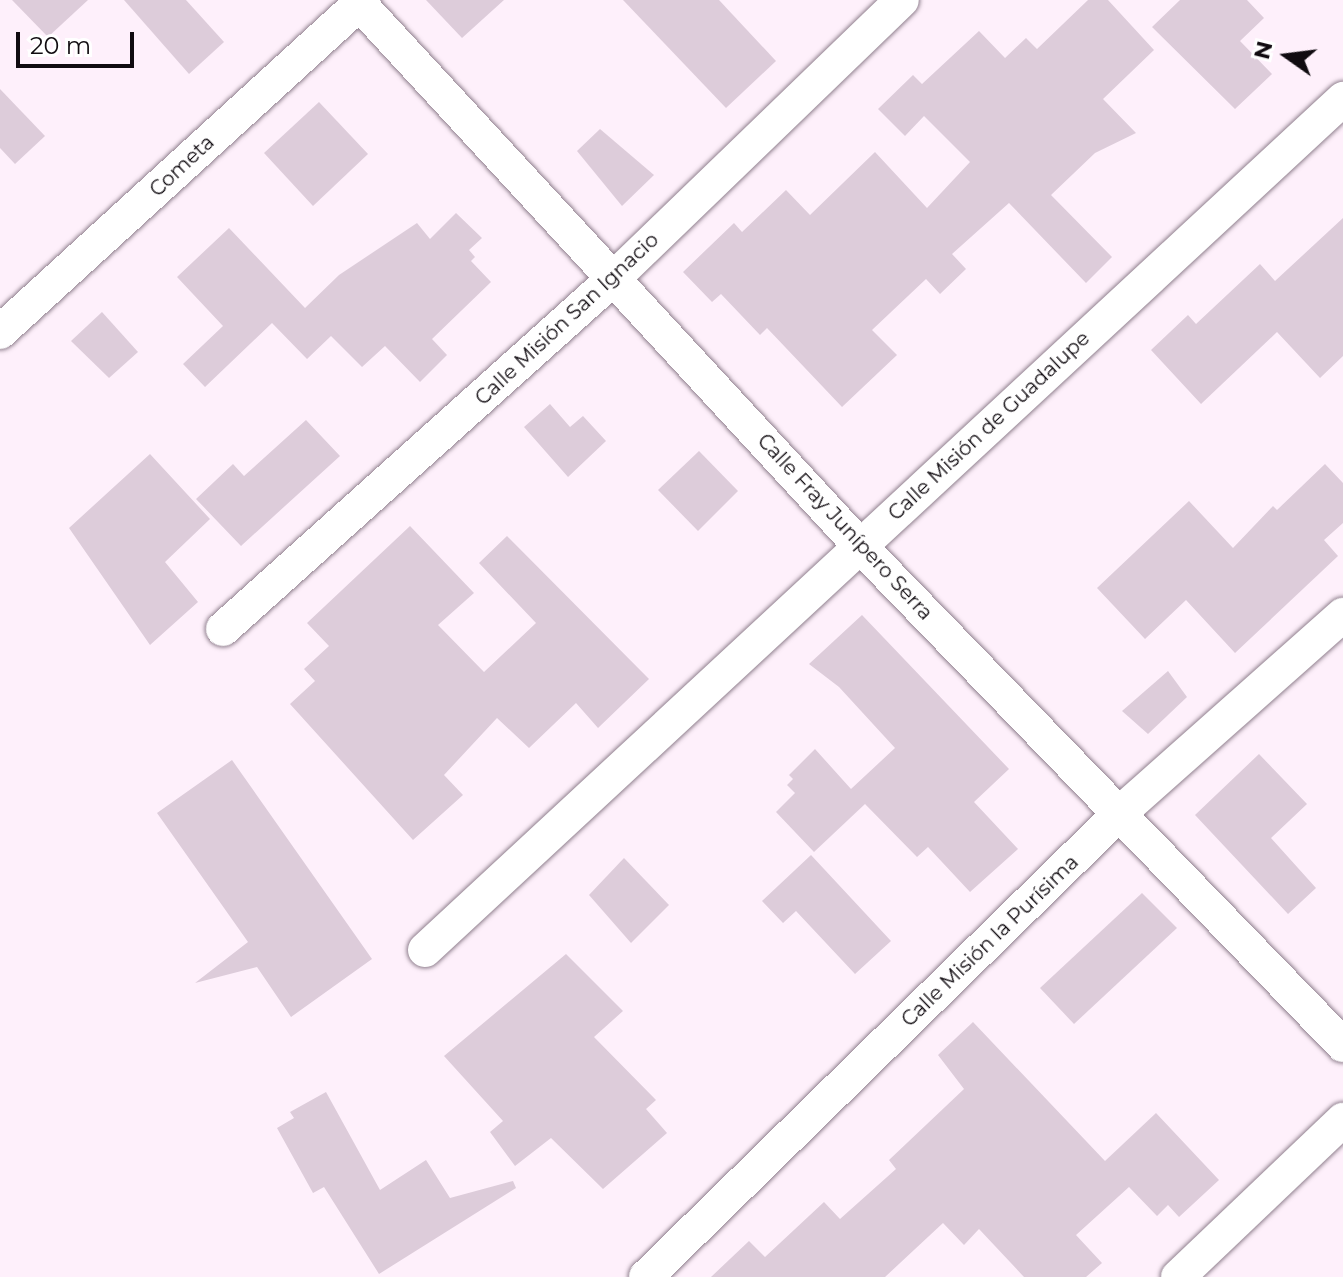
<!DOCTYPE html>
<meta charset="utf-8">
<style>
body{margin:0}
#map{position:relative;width:1343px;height:1277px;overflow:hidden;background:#fef0fb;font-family:Montserrat,sans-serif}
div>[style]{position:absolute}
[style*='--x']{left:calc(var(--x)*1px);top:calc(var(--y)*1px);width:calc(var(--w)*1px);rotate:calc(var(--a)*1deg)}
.building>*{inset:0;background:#ddccda}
.roads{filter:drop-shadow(0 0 2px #90808e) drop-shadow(0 0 2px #90808e)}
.street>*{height:34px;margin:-17px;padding:0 17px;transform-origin:17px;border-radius:17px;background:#fff}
span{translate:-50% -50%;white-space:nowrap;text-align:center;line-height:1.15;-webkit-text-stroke:6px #fff;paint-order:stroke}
.street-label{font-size:20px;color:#100b10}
.north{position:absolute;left:1247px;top:16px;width:80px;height:80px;-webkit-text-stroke:6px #fff;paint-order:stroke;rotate:284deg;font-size:22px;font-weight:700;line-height:32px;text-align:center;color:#100b10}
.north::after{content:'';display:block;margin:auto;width:28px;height:36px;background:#100b10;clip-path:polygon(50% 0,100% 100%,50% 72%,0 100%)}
.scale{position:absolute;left:16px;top:32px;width:118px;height:36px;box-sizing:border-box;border:4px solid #100b10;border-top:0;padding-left:10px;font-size:24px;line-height:28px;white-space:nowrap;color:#100b10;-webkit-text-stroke:6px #fff;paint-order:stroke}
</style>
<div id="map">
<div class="building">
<div style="clip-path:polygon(12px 0,88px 0,48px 37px)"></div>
<div style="clip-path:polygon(124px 0,186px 0,224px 42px,189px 74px)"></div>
<div style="clip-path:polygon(426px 0,504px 0,462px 38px)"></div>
<div style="clip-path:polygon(623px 0,719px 0,776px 61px,726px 108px)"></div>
<div style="clip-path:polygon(1088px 0,1108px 0,1154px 50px,1103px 99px,1136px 133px,1095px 153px,1051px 195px,1112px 257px,1086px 283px,1009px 203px,952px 254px,966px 269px,940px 294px,926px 279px,872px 330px,897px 355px,842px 407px,767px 328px,760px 335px,721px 294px,712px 302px,683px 272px,734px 223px,742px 232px,786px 190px,810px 215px,875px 152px,927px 208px,970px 162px,924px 116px,905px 136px,878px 109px,913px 75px,922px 84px,979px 31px,1005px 58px,1026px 38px,1037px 49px)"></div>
<div style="clip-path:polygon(1180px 0,1247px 0,1264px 18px,1240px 41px,1272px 74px,1235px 109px,1152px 27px)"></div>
<div style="clip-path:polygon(0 89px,45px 136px,15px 164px,0 148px)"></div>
<div style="clip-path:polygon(319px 102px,368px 154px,313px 206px,264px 153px)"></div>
<div style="clip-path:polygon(600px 129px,654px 175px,622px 206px,577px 151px)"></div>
<div style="clip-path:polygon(456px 213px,482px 238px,469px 250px,475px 257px,471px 261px,491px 282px,432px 339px,447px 355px,420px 382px,385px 346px,362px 367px,331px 336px,307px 359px,272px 323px,205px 387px,183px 364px,223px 326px,177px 277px,229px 228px,305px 308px,339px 275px,417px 223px,430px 239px)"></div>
<div style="clip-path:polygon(1343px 218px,1343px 356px,1320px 378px,1277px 332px,1201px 404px,1151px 350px,1188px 315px,1196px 324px,1260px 264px,1275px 281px)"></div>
<div style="clip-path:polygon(102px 312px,138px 352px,109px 378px,71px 341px)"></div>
<div style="clip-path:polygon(550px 404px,570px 427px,583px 416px,606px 441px,568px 477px,524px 427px)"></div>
<div style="clip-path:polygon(306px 420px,340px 456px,241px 546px,196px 499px,233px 464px,244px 476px)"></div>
<div style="clip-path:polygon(699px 451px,738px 491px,698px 531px,658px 490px)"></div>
<div style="clip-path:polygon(150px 454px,210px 519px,165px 562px,198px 602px,150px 645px,69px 528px)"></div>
<div style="clip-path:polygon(1325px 464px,1343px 483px,1343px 523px,1324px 540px,1338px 556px,1235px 653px,1186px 600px,1145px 639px,1097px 588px,1189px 501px,1233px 548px,1273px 506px,1277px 510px)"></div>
<div style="clip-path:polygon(410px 526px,474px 593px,438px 625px,484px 672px,536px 623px,479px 563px,507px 536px,649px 679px,598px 728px,576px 703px,529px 748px,497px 718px,444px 775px,463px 795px,413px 840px,290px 704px,315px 681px,304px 669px,329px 646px,307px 623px)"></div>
<div style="clip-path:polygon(862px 615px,1009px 769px,974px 802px,1018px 849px,970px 892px,928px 847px,917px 857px,865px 804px,814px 852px,776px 812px,795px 793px,787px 785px,793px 779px,789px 775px,815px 749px,851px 789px,895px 748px,839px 687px,809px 664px)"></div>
<div style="clip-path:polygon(1168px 671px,1187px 697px,1148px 734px,1122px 711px)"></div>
<div style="clip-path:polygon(1259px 754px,1307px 804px,1271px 838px,1316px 888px,1288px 914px,1195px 815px)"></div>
<div style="clip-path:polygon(232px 760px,372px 959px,291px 1017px,257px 967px,195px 983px,248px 942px,157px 813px)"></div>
<div style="clip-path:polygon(811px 855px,891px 941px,855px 974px,796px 911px,783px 923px,762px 901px)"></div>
<div style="clip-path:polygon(624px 858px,669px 905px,631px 943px,589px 895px)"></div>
<div style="clip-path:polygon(1142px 893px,1177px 928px,1074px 1024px,1040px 988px)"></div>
<div style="clip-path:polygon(566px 954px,623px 1011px,594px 1037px,656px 1100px,646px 1109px,667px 1133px,603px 1189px,551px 1138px,515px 1166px,490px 1132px,503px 1121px,444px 1056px)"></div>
<div style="clip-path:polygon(973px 1022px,1105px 1161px,1156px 1113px,1219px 1180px,1179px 1217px,1168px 1205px,1157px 1216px,1129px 1187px,1076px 1235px,1102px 1263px,1086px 1277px,1024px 1277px,979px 1229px,964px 1245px,943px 1223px,885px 1277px,711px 1277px,749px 1241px,765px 1257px,824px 1202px,840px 1219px,896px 1169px,889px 1160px,964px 1089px,938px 1055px)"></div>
<div style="clip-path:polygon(326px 1092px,380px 1190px,426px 1160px,450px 1198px,513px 1181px,516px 1188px,379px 1274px,324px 1187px,313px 1193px,277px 1128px,294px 1118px,290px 1112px)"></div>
</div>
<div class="roads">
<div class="street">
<div style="--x:356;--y:0;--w:742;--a:47.29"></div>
<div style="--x:859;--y:545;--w:696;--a:45.93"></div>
<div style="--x:0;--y:332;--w:492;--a:-42.4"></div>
<div style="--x:223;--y:629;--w:525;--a:-41.91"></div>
<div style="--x:614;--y:278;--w:400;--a:-44"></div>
<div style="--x:425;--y:950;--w:1252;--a:-42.83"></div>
<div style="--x:646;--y:1277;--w:665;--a:-44.39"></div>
<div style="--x:1121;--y:812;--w:297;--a:-41.6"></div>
<div style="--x:1178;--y:1277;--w:228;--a:-43.6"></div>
</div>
</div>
<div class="street-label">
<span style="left:182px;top:166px;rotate:-43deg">Cometa</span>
<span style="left:567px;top:319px;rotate:-43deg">Calle Misión San Ignacio</span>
<span style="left:989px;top:426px;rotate:-43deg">Calle Misión de Guadalupe</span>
<span style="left:845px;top:527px;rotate:47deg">Calle Fray Junípero Serra</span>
<span style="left:990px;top:941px;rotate:-44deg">Calle Misión la Purísima</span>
</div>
<div class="north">N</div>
<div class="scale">20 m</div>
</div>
